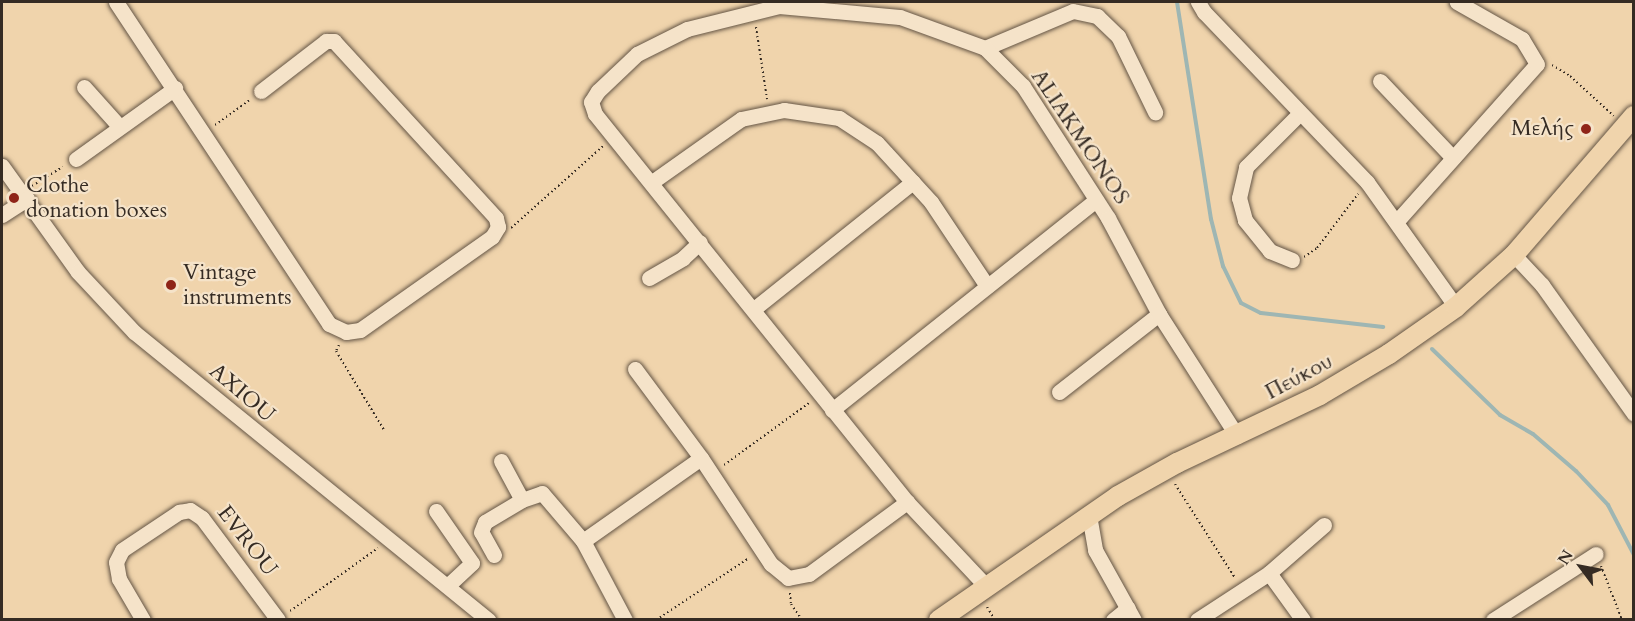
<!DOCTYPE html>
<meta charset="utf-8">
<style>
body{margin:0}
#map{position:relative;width:1635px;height:621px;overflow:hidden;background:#f0d4ac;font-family:Cardo,serif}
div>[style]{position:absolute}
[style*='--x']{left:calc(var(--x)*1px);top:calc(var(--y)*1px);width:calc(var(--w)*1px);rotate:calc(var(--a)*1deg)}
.stream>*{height:4px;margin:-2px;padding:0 2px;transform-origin:2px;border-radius:2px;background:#9eb6b3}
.path>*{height:2px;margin-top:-1px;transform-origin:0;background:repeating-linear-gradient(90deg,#352b23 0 1.5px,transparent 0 4.5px)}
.roads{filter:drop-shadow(0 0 2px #645545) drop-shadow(0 0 2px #645545)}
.minor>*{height:15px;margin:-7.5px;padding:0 7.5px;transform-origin:7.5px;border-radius:7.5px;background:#f5e3c9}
.major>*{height:20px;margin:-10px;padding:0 10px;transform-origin:10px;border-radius:10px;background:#f0d4ac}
.dots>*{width:16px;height:16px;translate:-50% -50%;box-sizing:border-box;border:3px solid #f5e3c9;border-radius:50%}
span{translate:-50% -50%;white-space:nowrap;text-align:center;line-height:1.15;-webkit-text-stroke:4.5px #f5e3c9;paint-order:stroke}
.poi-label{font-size:22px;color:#352b23}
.right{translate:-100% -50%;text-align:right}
.left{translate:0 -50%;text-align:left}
.street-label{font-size:22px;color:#352b23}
.frame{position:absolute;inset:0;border:3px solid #352b23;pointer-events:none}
.north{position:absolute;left:1551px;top:537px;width:60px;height:60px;-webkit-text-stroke:4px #f5e3c9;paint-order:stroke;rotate:302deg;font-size:16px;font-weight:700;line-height:24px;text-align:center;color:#352b23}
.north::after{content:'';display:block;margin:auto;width:21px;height:27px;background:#352b23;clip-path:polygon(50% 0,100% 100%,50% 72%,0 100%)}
</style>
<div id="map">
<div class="stream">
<div style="--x:1177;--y:2;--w:220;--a:81.1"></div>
<div style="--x:1211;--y:219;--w:49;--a:75.7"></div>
<div style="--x:1223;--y:266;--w:41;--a:64.1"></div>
<div style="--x:1241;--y:303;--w:22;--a:27"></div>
<div style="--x:1261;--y:313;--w:123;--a:6.5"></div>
<div style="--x:1432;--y:349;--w:95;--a:44.1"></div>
<div style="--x:1500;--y:415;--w:38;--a:30"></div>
<div style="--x:1533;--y:434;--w:57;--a:40.7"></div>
<div style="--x:1576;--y:471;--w:47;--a:46.7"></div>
<div style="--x:1608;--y:505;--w:56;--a:62.5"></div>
</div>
<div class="path">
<div style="--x:756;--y:27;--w:73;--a:81.3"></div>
<div style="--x:1552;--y:65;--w:21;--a:31"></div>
<div style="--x:1570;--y:76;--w:59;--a:42.3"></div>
<div style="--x:215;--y:125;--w:44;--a:-35.8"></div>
<div style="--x:32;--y:186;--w:36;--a:-32"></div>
<div style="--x:511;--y:228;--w:123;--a:-41.7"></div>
<div style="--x:1304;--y:257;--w:16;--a:-35"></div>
<div style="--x:1317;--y:248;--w:68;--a:-52.8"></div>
<div style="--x:339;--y:345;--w:7;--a:117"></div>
<div style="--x:336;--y:351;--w:92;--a:58.7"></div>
<div style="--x:724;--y:465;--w:105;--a:-36.1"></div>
<div style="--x:1175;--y:484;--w:112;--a:57.4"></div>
<div style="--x:1601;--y:566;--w:58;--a:68.7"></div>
<div style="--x:790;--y:593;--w:11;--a:85"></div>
<div style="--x:791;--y:604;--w:19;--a:55"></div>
<div style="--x:987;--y:607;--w:15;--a:58"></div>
<div style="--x:290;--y:611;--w:108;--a:-35.6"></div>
<div style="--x:656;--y:620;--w:112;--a:-33.7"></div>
</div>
<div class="roads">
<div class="minor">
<div style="--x:116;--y:2;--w:386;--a:56.5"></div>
<div style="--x:329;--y:324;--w:19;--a:25"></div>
<div style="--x:346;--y:332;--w:14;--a:-8"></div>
<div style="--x:360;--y:330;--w:161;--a:-35.2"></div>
<div style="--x:492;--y:237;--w:12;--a:-59"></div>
<div style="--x:498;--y:227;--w:9;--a:-103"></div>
<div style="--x:496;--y:218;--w:240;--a:-132.5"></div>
<div style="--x:334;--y:41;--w:8;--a:180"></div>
<div style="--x:326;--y:41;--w:82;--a:142.4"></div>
<div style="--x:1198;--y:2;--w:12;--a:59"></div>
<div style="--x:1204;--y:12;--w:236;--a:46.2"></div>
<div style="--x:1367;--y:182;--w:153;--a:54.5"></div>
<div style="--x:985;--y:48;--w:95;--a:-22.8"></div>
<div style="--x:1073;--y:11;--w:25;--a:12"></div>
<div style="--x:1097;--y:16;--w:29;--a:44"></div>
<div style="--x:1118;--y:36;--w:85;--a:64"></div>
<div style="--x:1380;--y:81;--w:106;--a:46.5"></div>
<div style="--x:84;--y:87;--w:52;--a:48.1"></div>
<div style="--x:76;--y:159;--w:122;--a:-35.6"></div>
<div style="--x:2;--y:166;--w:130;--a:54.4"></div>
<div style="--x:78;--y:272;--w:82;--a:47"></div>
<div style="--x:134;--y:332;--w:457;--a:39.1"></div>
<div style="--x:652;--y:182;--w:109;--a:-35.3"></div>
<div style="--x:741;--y:119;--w:44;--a:-11.8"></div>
<div style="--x:784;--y:110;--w:56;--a:8.3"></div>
<div style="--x:839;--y:118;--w:45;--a:33.3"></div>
<div style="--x:877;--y:143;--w:80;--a:47.5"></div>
<div style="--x:931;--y:202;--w:101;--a:56.3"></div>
<div style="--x:2;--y:215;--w:30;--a:-33"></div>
<div style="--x:1397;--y:221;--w:210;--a:-48.3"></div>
<div style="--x:1537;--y:64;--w:29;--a:-121"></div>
<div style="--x:1522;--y:39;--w:75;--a:-150.4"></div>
<div style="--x:1514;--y:255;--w:41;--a:47"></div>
<div style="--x:1542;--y:285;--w:158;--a:54.5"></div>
<div style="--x:1292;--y:260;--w:24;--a:-158"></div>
<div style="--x:1270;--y:251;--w:40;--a:-129"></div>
<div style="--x:1245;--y:220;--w:23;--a:-105"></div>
<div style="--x:1239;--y:198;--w:32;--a:-77"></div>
<div style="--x:1246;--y:167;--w:75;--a:-45"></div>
<div style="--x:649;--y:278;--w:39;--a:-30"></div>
<div style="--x:683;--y:258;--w:23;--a:-43"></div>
<div style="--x:755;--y:308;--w:202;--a:-38.6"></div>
<div style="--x:635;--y:369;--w:111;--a:53.4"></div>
<div style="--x:701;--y:458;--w:127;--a:56.6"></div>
<div style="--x:771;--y:564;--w:22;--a:39"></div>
<div style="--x:788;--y:578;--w:21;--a:-11"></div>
<div style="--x:809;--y:574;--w:122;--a:-36.3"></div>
<div style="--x:1059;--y:392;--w:127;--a:-38"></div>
<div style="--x:832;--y:410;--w:337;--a:-38.5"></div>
<div style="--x:501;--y:461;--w:44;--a:61.7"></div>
<div style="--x:436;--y:511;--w:63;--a:55.3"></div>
<div style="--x:472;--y:563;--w:33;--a:137"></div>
<div style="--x:1089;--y:515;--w:36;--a:80"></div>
<div style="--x:1095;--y:550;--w:80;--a:60.9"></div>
<div style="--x:583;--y:541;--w:144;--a:-35.1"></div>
<div style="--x:494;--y:555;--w:26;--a:-119"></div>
<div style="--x:481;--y:532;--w:11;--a:-68"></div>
<div style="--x:485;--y:522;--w:43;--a:-30.7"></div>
<div style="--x:522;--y:500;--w:21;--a:-19"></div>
<div style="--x:542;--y:493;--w:63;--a:49.5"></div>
<div style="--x:583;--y:541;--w:89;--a:62"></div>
<div style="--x:1269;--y:573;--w:58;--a:54.1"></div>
<div style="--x:985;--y:585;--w:114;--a:-133.2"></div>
<div style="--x:907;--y:502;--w:498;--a:-128.8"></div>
<div style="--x:595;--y:114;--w:13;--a:-108"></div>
<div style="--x:591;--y:102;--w:13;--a:-58"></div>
<div style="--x:598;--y:91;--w:54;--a:-43.5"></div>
<div style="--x:637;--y:54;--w:56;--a:-26.6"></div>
<div style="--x:687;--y:29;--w:95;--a:-14"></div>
<div style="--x:779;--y:6;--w:121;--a:5.2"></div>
<div style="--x:900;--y:17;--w:90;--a:20"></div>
<div style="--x:985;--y:48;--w:54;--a:45"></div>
<div style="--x:1023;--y:86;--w:157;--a:57.2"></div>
<div style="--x:1108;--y:218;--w:109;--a:62"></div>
<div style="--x:1159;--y:314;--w:145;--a:57.4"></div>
<div style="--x:143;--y:620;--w:48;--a:-120.3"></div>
<div style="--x:119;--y:579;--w:17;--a:-100"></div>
<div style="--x:116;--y:562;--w:13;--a:-63"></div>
<div style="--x:122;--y:550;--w:69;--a:-33.7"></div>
<div style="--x:179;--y:512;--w:11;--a:-10"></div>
<div style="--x:190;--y:510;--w:14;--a:34"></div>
<div style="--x:202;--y:518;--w:127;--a:53.3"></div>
<div style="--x:1113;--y:620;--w:19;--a:-39"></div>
<div style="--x:1197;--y:620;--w:86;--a:-33.1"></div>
<div style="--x:1269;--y:573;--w:73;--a:-41.1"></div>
<div style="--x:1493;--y:620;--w:122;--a:-32.7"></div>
</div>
<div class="major">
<div style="--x:939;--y:620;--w:218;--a:-34.7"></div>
<div style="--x:1118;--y:496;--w:68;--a:-29.2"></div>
<div style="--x:1177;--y:463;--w:158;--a:-25.4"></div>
<div style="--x:1320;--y:395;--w:80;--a:-30.7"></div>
<div style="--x:1389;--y:354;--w:82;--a:-35"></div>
<div style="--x:1456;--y:307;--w:78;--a:-41.9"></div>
<div style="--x:1514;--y:255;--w:184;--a:-49.2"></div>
</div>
</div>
<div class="dots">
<div style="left:1586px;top:129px;background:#8f2418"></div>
<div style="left:14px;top:198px;background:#8f2418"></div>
<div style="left:171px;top:285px;background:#8f2418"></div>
</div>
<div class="poi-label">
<span class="right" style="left:1574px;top:129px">Μελής</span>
<span class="left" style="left:26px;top:198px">Clothe<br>donation boxes</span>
<span class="left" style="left:183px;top:285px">Vintage<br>instruments</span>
</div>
<div class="street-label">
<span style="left:1080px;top:137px;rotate:56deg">ALIAKMONOS</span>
<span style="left:1299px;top:377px;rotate:-28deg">Πεύκου</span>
<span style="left:242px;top:393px;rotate:40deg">AXIOU</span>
<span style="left:247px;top:541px;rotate:52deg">EVROU</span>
</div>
<div class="frame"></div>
<div class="north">N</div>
</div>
